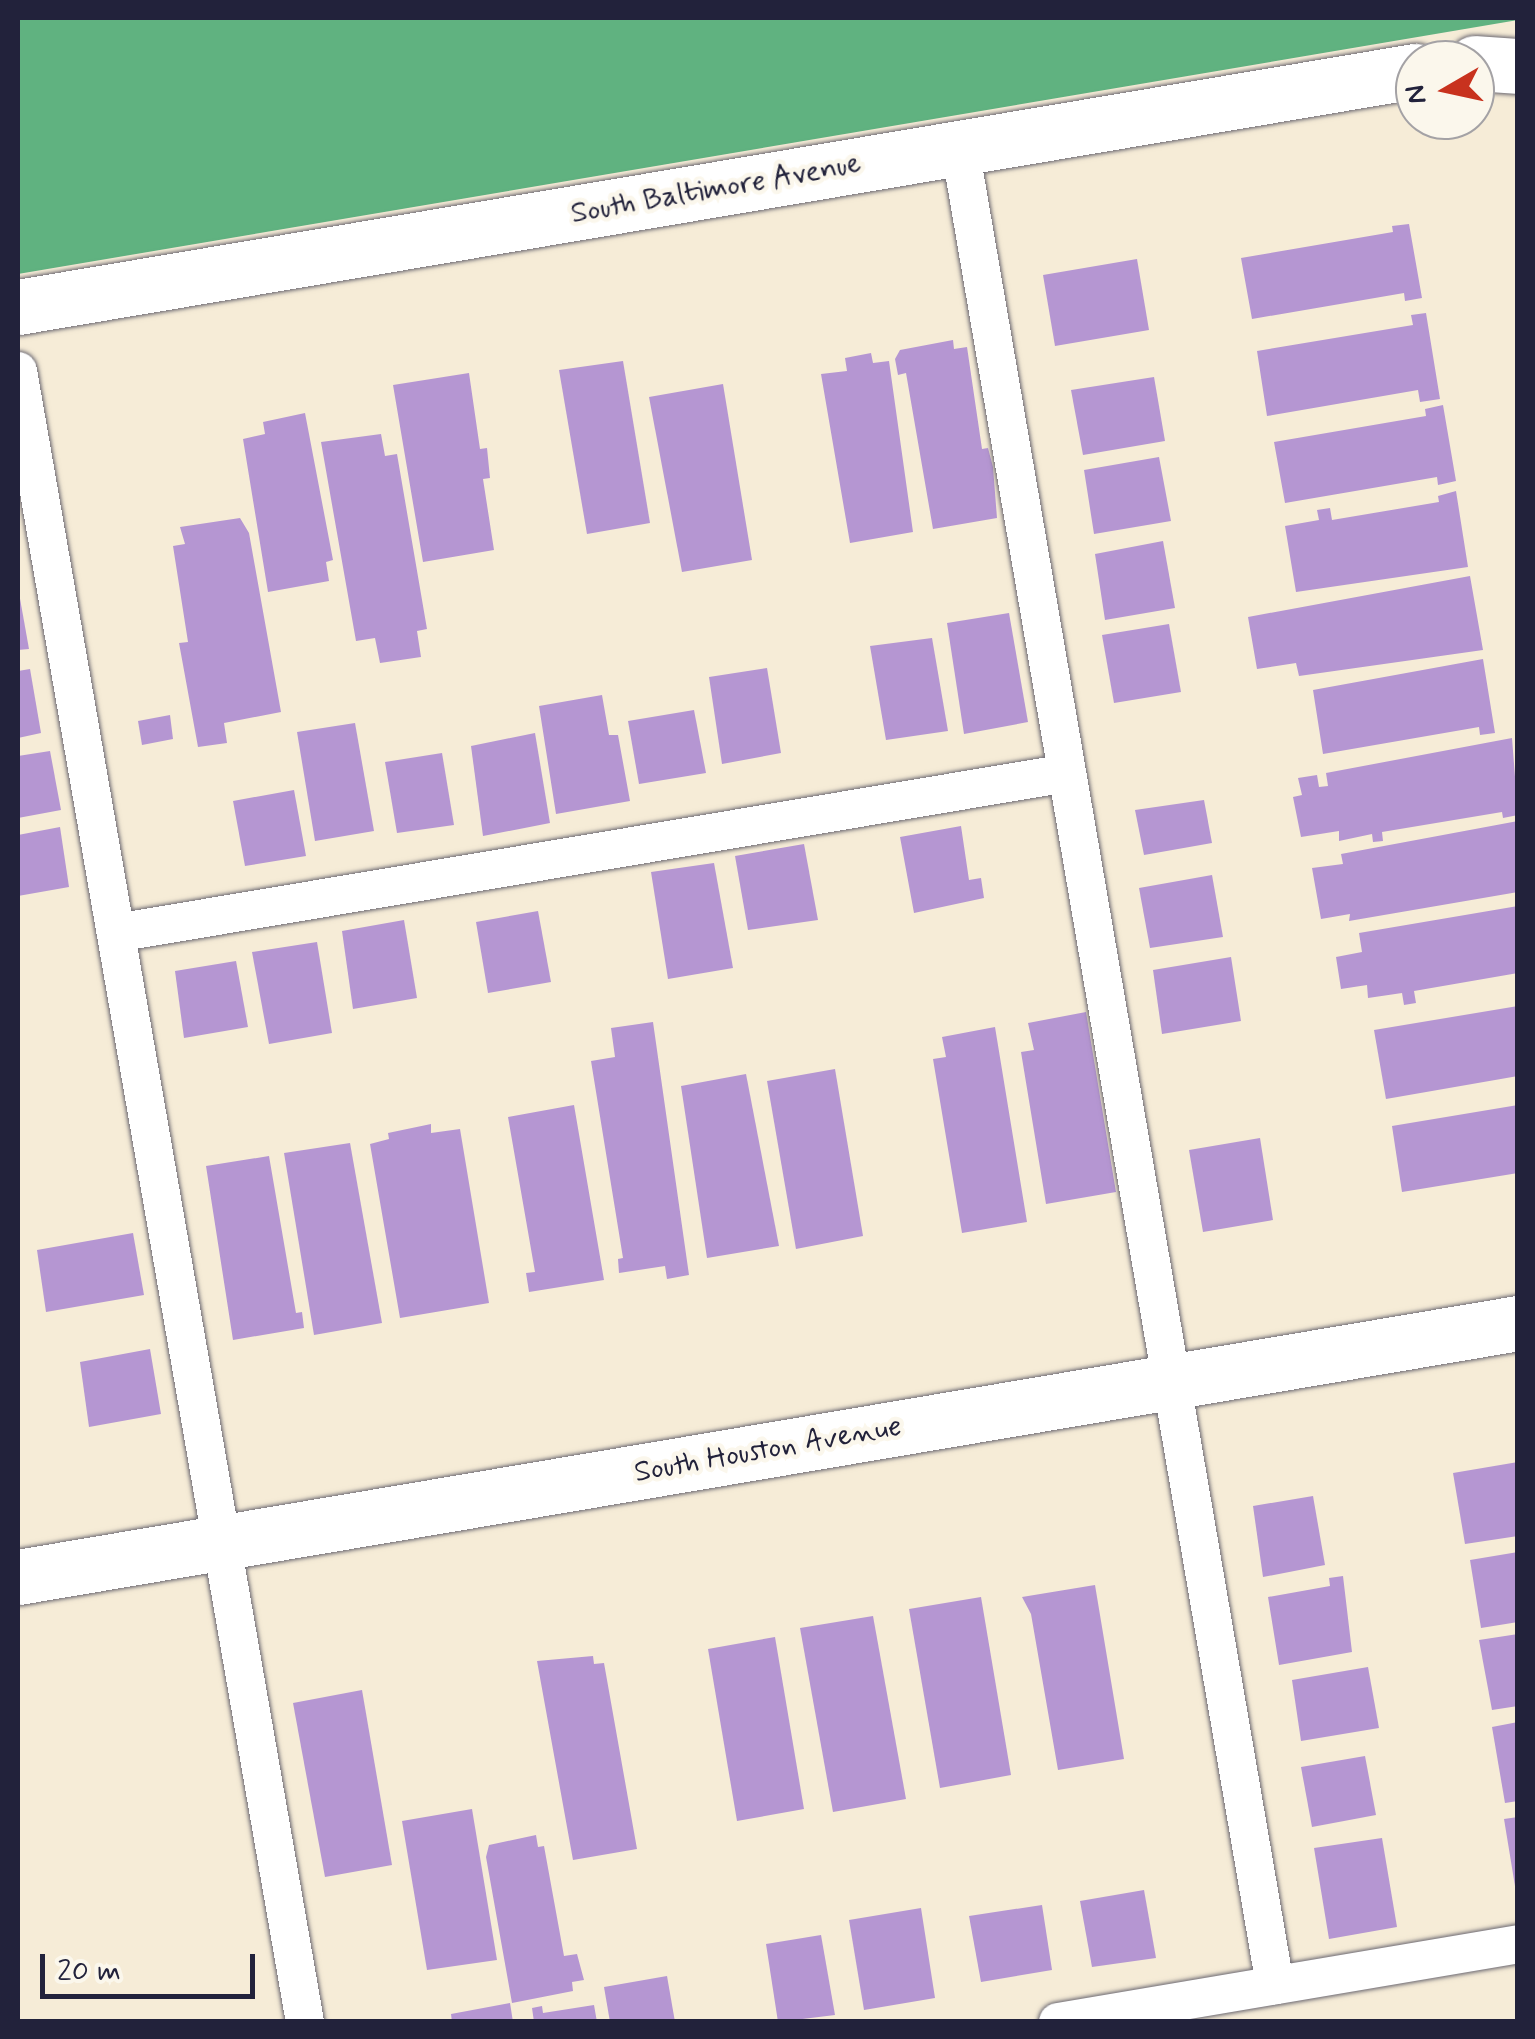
<!DOCTYPE html>
<style>
body{margin:0}
#map{position:relative;width:1535px;height:2039px;overflow:hidden;background:#f6ecd7;font-family:Mynerve,sans-serif}
div>[style]{position:absolute}
[style*='--x']{left:calc(var(--x)*1px);top:calc(var(--y)*1px);width:calc(var(--w)*1px);rotate:calc(var(--a)*1deg)}
.forest>*{inset:0;background:#60b280}
.building>*{inset:0;background:#b596d2}
.roads{filter:drop-shadow(0 0 2px #6c6972) drop-shadow(0 0 2px #6c6972)}
.service>*{height:38px;margin:-19px;padding:0 19px;transform-origin:19px;border-radius:19px;background:#fff}
.minor>*{height:55px;margin:-27.5px;padding:0 27.5px;transform-origin:27.5px;border-radius:27.5px;background:#fff}
span{translate:-50% -50%;white-space:nowrap;text-align:center;line-height:1.15;-webkit-text-stroke:9px #fbf7ec;paint-order:stroke}
.street-label{font-size:30px;color:#22223b}
.frame{position:absolute;inset:0;border:20px solid #22223b;pointer-events:none}
.north{position:absolute;left:1395px;top:40px;width:100px;height:100px;box-sizing:border-box;background:#fbf7ec;border:2px solid #a4a2a5;border-radius:50%;rotate:261deg;font-size:28px;font-weight:700;line-height:40px;text-align:center;color:#22223b}
.north::after{content:'';display:block;margin:auto;width:35px;height:45px;background:#c8321e;clip-path:polygon(50% 0,100% 100%,50% 72%,0 100%)}
.scale{position:absolute;left:40px;top:1954px;width:215px;height:45px;box-sizing:border-box;border:5px solid #22223b;border-top:0;padding-left:12px;font-size:30px;line-height:35px;white-space:nowrap;color:#22223b;-webkit-text-stroke:8px #fbf7ec;paint-order:stroke}
</style>
<div id="map">
<div class="forest">
<div style="clip-path:polygon(18px 18px,1517px 18px,1518px 20px,18px 274px)"></div>
</div>
<div class="building">
<div style="clip-path:polygon(1409px 224px,1422px 298px,1405px 301px,1404px 293px,1252px 319px,1241px 258px,1393px 232px,1392px 226px)"></div>
<div style="clip-path:polygon(1137px 259px,1149px 330px,1055px 346px,1043px 275px)"></div>
<div style="clip-path:polygon(1426px 313px,1440px 399px,1420px 402px,1418px 390px,1267px 416px,1257px 351px,1413px 325px,1411px 315px)"></div>
<div style="clip-path:polygon(953px 340px,954px 349px,967px 347px,982px 449px,988px 448px,993px 467px,997px 518px,933px 529px,906px 373px,898px 375px,895px 359px,900px 350px)"></div>
<div style="clip-path:polygon(871px 353px,873px 363px,889px 361px,913px 532px,850px 543px,821px 374px,847px 371px,845px 358px)"></div>
<div style="clip-path:polygon(623px 361px,650px 523px,587px 534px,559px 370px)"></div>
<div style="clip-path:polygon(469px 373px,480px 449px,487px 448px,490px 478px,483px 479px,494px 550px,423px 562px,393px 385px)"></div>
<div style="clip-path:polygon(1154px 377px,1165px 441px,1083px 455px,1071px 390px)"></div>
<div style="clip-path:polygon(723px 384px,752px 560px,682px 572px,649px 397px)"></div>
<div style="clip-path:polygon(1443px 405px,1456px 481px,1438px 485px,1437px 477px,1285px 503px,1274px 442px,1426px 416px,1425px 409px)"></div>
<div style="clip-path:polygon(305px 413px,333px 560px,326px 562px,329px 581px,268px 592px,243px 439px,265px 434px,263px 422px)"></div>
<div style="clip-path:polygon(381px 434px,385px 456px,397px 454px,427px 629px,417px 631px,421px 657px,380px 663px,375px 638px,356px 641px,321px 442px)"></div>
<div style="clip-path:polygon(1159px 457px,1171px 521px,1094px 534px,1084px 470px)"></div>
<div style="clip-path:polygon(1456px 491px,1468px 567px,1296px 592px,1285px 526px,1319px 520px,1317px 510px,1330px 508px,1332px 520px,1439px 502px,1438px 496px)"></div>
<div style="clip-path:polygon(240px 518px,249px 533px,281px 712px,224px 723px,227px 743px,198px 747px,179px 643px,188px 642px,173px 546px,185px 544px,180px 527px)"></div>
<div style="clip-path:polygon(1163px 541px,1175px 608px,1105px 620px,1095px 554px)"></div>
<div style="clip-path:polygon(1470px 576px,1483px 650px,1299px 676px,1296px 663px,1257px 669px,1248px 617px)"></div>
<div style="clip-path:polygon(19px 593px,29px 649px,18px 650px,18px 594px)"></div>
<div style="clip-path:polygon(1009px 613px,1028px 722px,964px 734px,947px 623px)"></div>
<div style="clip-path:polygon(1169px 624px,1181px 692px,1114px 703px,1102px 635px)"></div>
<div style="clip-path:polygon(932px 638px,948px 731px,886px 740px,870px 646px)"></div>
<div style="clip-path:polygon(1483px 659px,1495px 733px,1480px 735px,1479px 727px,1323px 754px,1313px 690px)"></div>
<div style="clip-path:polygon(767px 668px,781px 753px,722px 764px,709px 677px)"></div>
<div style="clip-path:polygon(30px 669px,41px 733px,18px 738px,18px 671px)"></div>
<div style="clip-path:polygon(602px 695px,609px 735px,618px 735px,630px 801px,556px 814px,539px 706px)"></div>
<div style="clip-path:polygon(694px 710px,706px 773px,639px 784px,628px 721px)"></div>
<div style="clip-path:polygon(170px 715px,173px 739px,142px 745px,138px 721px)"></div>
<div style="clip-path:polygon(355px 723px,374px 831px,315px 841px,297px 732px)"></div>
<div style="clip-path:polygon(535px 733px,550px 823px,483px 836px,471px 746px)"></div>
<div style="clip-path:polygon(1512px 738px,1518px 815px,1503px 818px,1502px 812px,1382px 832px,1383px 841px,1373px 842px,1372px 834px,1339px 841px,1339px 831px,1301px 837px,1293px 797px,1302px 795px,1298px 778px,1317px 775px,1319px 787px,1328px 786px,1326px 773px)"></div>
<div style="clip-path:polygon(50px 751px,61px 810px,18px 818px,18px 756px)"></div>
<div style="clip-path:polygon(442px 753px,454px 825px,397px 833px,385px 762px)"></div>
<div style="clip-path:polygon(294px 790px,306px 856px,245px 866px,233px 801px)"></div>
<div style="clip-path:polygon(1204px 800px,1212px 843px,1144px 855px,1135px 810px)"></div>
<div style="clip-path:polygon(1518px 821px,1518px 892px,1349px 921px,1350px 914px,1321px 919px,1312px 868px,1343px 864px,1341px 854px)"></div>
<div style="clip-path:polygon(961px 826px,969px 880px,981px 878px,984px 898px,914px 913px,900px 837px)"></div>
<div style="clip-path:polygon(60px 827px,69px 887px,18px 896px,18px 835px)"></div>
<div style="clip-path:polygon(804px 844px,818px 920px,748px 930px,735px 856px)"></div>
<div style="clip-path:polygon(714px 863px,733px 968px,668px 979px,651px 872px)"></div>
<div style="clip-path:polygon(1212px 875px,1223px 937px,1150px 948px,1139px 888px)"></div>
<div style="clip-path:polygon(1518px 906px,1518px 973px,1414px 991px,1416px 1003px,1404px 1005px,1402px 993px,1368px 998px,1367px 985px,1341px 989px,1336px 957px,1362px 952px,1359px 933px)"></div>
<div style="clip-path:polygon(538px 911px,551px 982px,488px 993px,476px 922px)"></div>
<div style="clip-path:polygon(404px 920px,417px 998px,353px 1009px,342px 931px)"></div>
<div style="clip-path:polygon(317px 942px,332px 1033px,269px 1044px,252px 952px)"></div>
<div style="clip-path:polygon(1231px 957px,1241px 1021px,1162px 1034px,1153px 970px)"></div>
<div style="clip-path:polygon(236px 961px,248px 1027px,184px 1038px,175px 971px)"></div>
<div style="clip-path:polygon(1518px 1006px,1518px 1076px,1386px 1099px,1374px 1030px)"></div>
<div style="clip-path:polygon(1086px 1012px,1116px 1192px,1046px 1204px,1021px 1052px,1034px 1050px,1028px 1023px)"></div>
<div style="clip-path:polygon(653px 1022px,689px 1275px,667px 1279px,665px 1266px,619px 1273px,618px 1259px,623px 1258px,591px 1061px,615px 1057px,611px 1028px)"></div>
<div style="clip-path:polygon(995px 1027px,1027px 1222px,962px 1233px,933px 1059px,946px 1057px,942px 1037px)"></div>
<div style="clip-path:polygon(835px 1069px,863px 1236px,796px 1249px,767px 1081px)"></div>
<div style="clip-path:polygon(746px 1074px,779px 1246px,707px 1258px,681px 1086px)"></div>
<div style="clip-path:polygon(574px 1105px,604px 1280px,529px 1292px,526px 1273px,535px 1272px,508px 1117px)"></div>
<div style="clip-path:polygon(1518px 1105px,1518px 1173px,1402px 1192px,1392px 1126px)"></div>
<div style="clip-path:polygon(431px 1124px,431px 1133px,460px 1129px,489px 1303px,400px 1318px,370px 1144px,389px 1139px,388px 1133px)"></div>
<div style="clip-path:polygon(1260px 1138px,1273px 1220px,1203px 1232px,1189px 1150px)"></div>
<div style="clip-path:polygon(350px 1143px,382px 1323px,314px 1335px,284px 1153px)"></div>
<div style="clip-path:polygon(269px 1156px,296px 1313px,302px 1312px,304px 1328px,233px 1340px,206px 1166px)"></div>
<div style="clip-path:polygon(133px 1233px,144px 1295px,46px 1312px,37px 1250px)"></div>
<div style="clip-path:polygon(150px 1349px,161px 1414px,89px 1427px,80px 1362px)"></div>
<div style="clip-path:polygon(1518px 1462px,1518px 1536px,1465px 1544px,1453px 1473px)"></div>
<div style="clip-path:polygon(1313px 1496px,1325px 1565px,1263px 1577px,1253px 1506px)"></div>
<div style="clip-path:polygon(1518px 1552px,1518px 1622px,1481px 1628px,1470px 1560px)"></div>
<div style="clip-path:polygon(1343px 1576px,1352px 1652px,1279px 1665px,1268px 1597px,1330px 1586px,1329px 1578px)"></div>
<div style="clip-path:polygon(1095px 1585px,1124px 1759px,1058px 1770px,1031px 1614px,1022px 1597px)"></div>
<div style="clip-path:polygon(981px 1597px,1011px 1775px,940px 1788px,909px 1609px)"></div>
<div style="clip-path:polygon(873px 1616px,906px 1799px,833px 1812px,800px 1628px)"></div>
<div style="clip-path:polygon(1518px 1634px,1518px 1706px,1492px 1710px,1479px 1640px)"></div>
<div style="clip-path:polygon(775px 1637px,804px 1809px,737px 1821px,708px 1649px)"></div>
<div style="clip-path:polygon(593px 1656px,594px 1664px,604px 1663px,637px 1849px,573px 1860px,537px 1661px)"></div>
<div style="clip-path:polygon(1368px 1667px,1379px 1728px,1301px 1741px,1292px 1680px)"></div>
<div style="clip-path:polygon(362px 1690px,392px 1865px,325px 1877px,293px 1703px)"></div>
<div style="clip-path:polygon(1518px 1722px,1518px 1801px,1505px 1803px,1492px 1727px)"></div>
<div style="clip-path:polygon(1365px 1756px,1376px 1815px,1312px 1827px,1301px 1767px)"></div>
<div style="clip-path:polygon(472px 1809px,497px 1960px,427px 1970px,402px 1821px)"></div>
<div style="clip-path:polygon(1518px 1817px,1518px 1886px,1515px 1886px,1504px 1819px)"></div>
<div style="clip-path:polygon(536px 1835px,538px 1847px,544px 1846px,564px 1956px,577px 1954px,584px 1980px,572px 1982px,573px 1991px,512px 2003px,486px 1857px,489px 1845px)"></div>
<div style="clip-path:polygon(1382px 1838px,1397px 1927px,1329px 1939px,1314px 1848px)"></div>
<div style="clip-path:polygon(1144px 1890px,1156px 1958px,1092px 1967px,1080px 1901px)"></div>
<div style="clip-path:polygon(1042px 1905px,1052px 1970px,981px 1982px,969px 1916px)"></div>
<div style="clip-path:polygon(921px 1908px,935px 1998px,864px 2010px,849px 1920px)"></div>
<div style="clip-path:polygon(821px 1935px,835px 2015px,778px 2022px,766px 1944px)"></div>
<div style="clip-path:polygon(667px 1976px,675px 2022px,610px 2022px,604px 1987px)"></div>
<div style="clip-path:polygon(510px 2003px,513px 2022px,452px 2022px,451px 2014px)"></div>
<div style="clip-path:polygon(594px 2005px,597px 2022px,534px 2022px,532px 2008px,542px 2006px,543px 2013px)"></div>
</div>
<div class="roads">
<div class="service">
<div style="--x:960;--y:148;--w:1864;--a:80.27"></div>
<div style="--x:18;--y:371;--w:1676;--a:80.14"></div>
<div style="--x:116;--y:933;--w:964;--a:-9.55"></div>
<div style="--x:1058;--y:2022;--w:467;--a:-9.6"></div>
</div>
<div class="minor">
<div style="--x:1475;--y:63;--w:43;--a:4"></div>
<div style="--x:18;--y:307;--w:1417;--a:-9.59"></div>
<div style="--x:18;--y:1577;--w:1521;--a:-9.61"></div>
</div>
</div>
<div class="street-label">
<span style="left:716px;top:189px;rotate:-10deg">South Baltimore Avenue</span>
<span style="left:768px;top:1450px;rotate:-10deg">South Houston Avenue</span>
</div>
<div class="frame"></div>
<div class="north">N</div>
<div class="scale">20 m</div>
</div>
